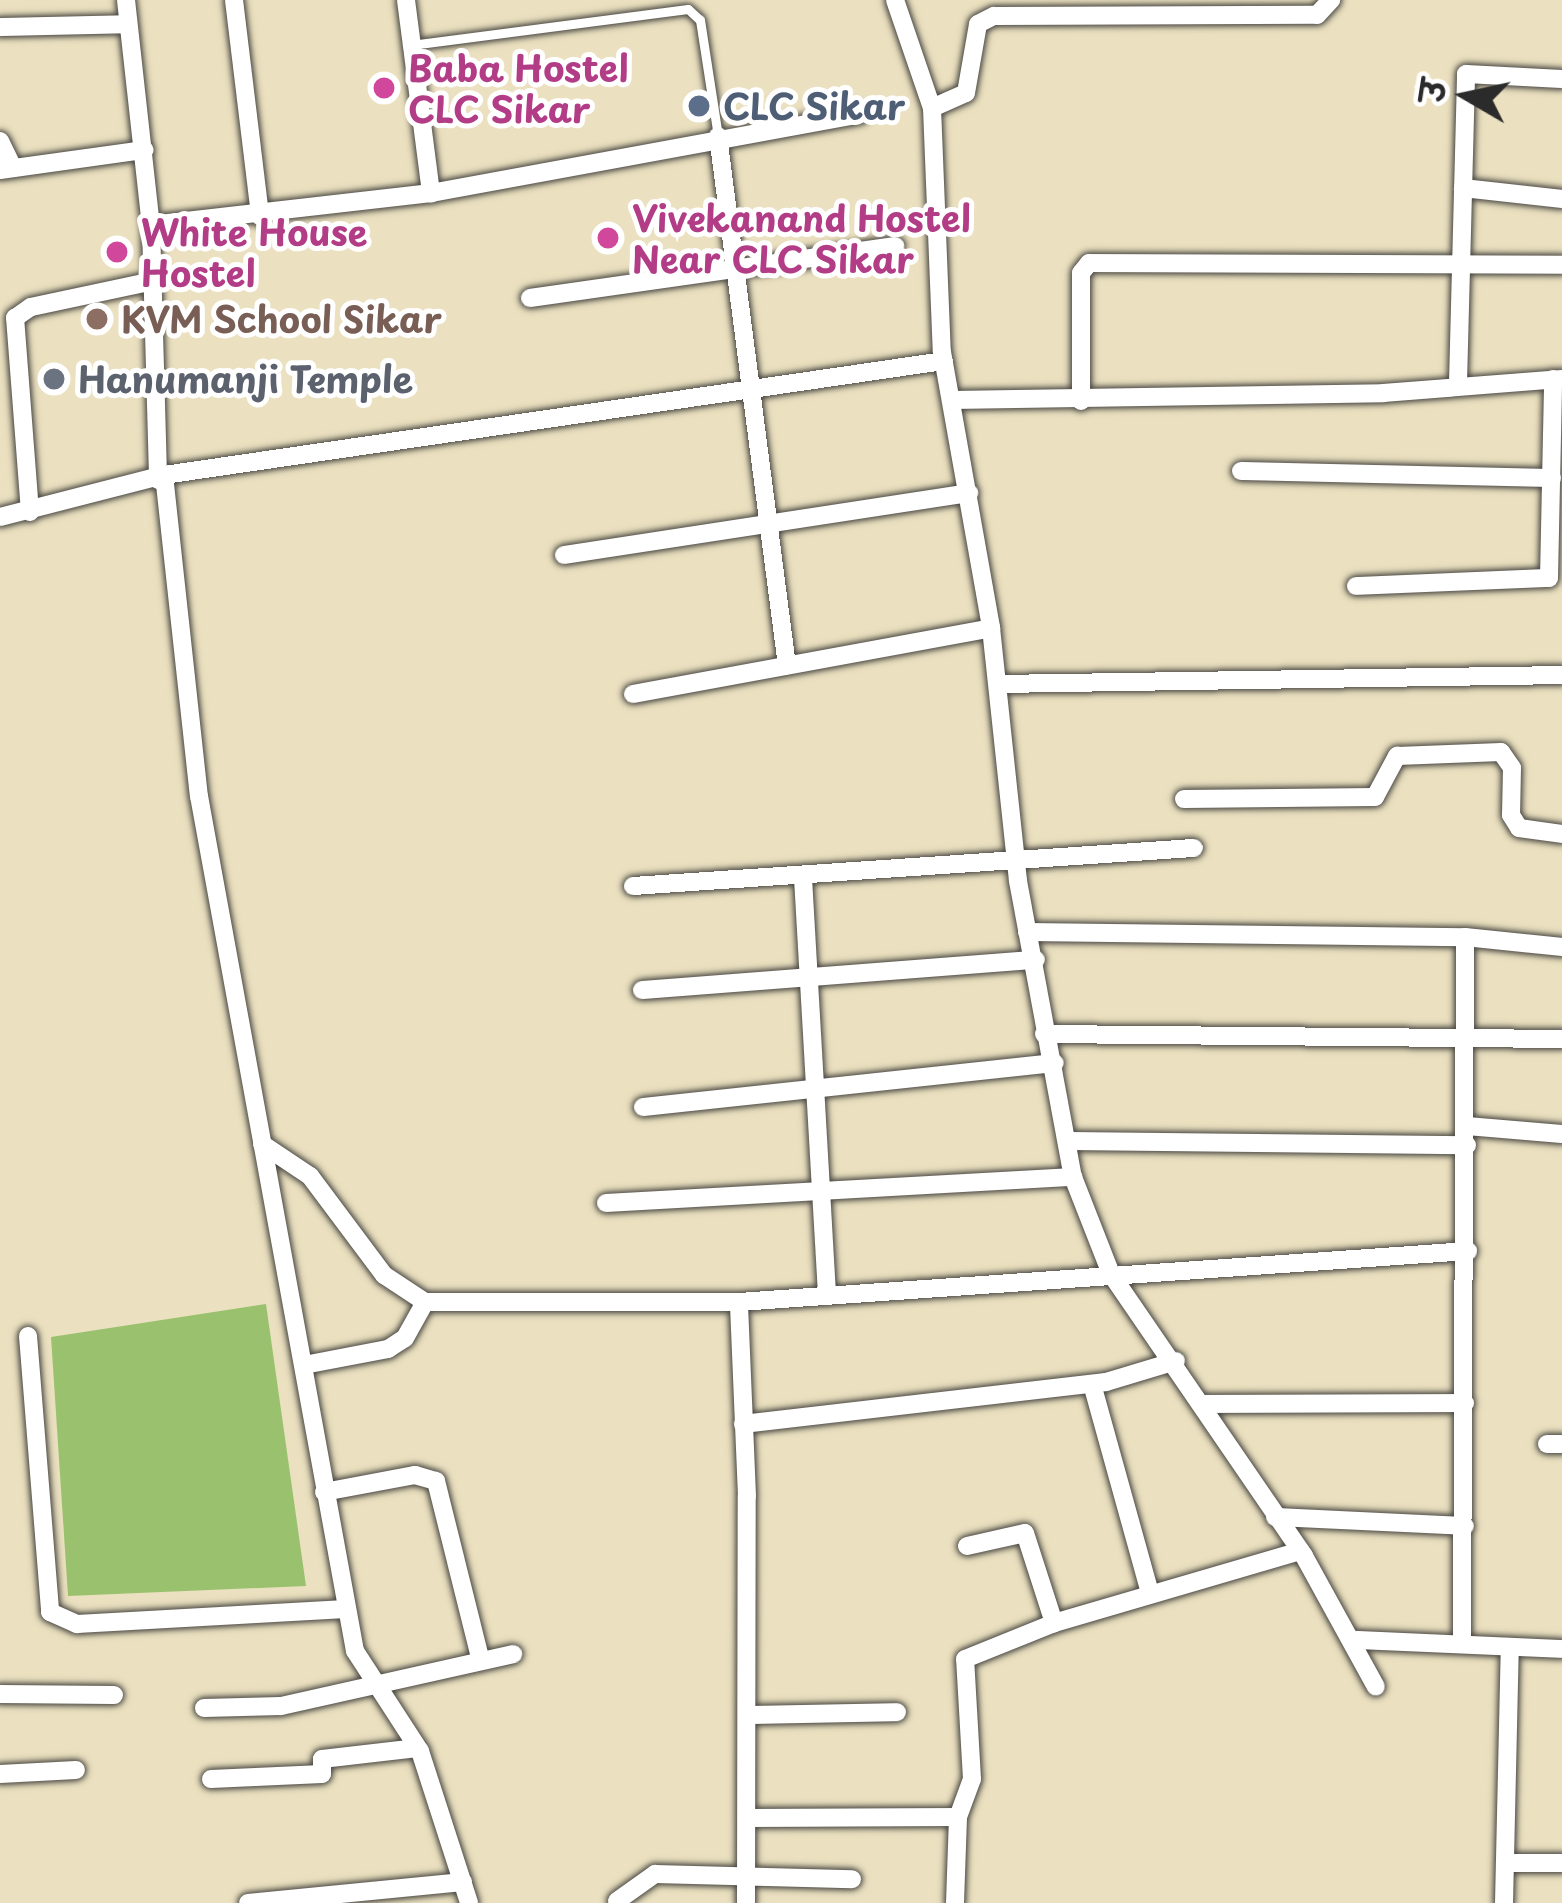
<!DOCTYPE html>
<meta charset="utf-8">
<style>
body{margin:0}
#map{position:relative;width:1562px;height:1903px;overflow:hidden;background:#ebe1c0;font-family:"Playpen Sans","Playpen Sans Deva",sans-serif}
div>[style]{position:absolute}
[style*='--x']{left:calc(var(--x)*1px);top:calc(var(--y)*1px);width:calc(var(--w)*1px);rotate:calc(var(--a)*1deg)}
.green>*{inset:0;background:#9ac26e}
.roads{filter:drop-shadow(0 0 3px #484641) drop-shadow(0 0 3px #484641)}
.lane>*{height:9px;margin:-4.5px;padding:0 4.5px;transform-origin:4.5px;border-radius:4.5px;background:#fff}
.street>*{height:18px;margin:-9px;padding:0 9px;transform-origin:9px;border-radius:9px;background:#fff}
.dots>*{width:33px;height:33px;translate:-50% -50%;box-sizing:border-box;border:6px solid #fff;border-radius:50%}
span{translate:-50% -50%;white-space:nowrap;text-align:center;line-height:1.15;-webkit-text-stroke:10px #fff;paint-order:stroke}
.hotel-label{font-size:36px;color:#b23c85;font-weight:700}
.left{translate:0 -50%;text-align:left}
.service-label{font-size:36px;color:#4e5e75;font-weight:700}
.education-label{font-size:36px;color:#785e54;font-weight:700}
.worship-label{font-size:36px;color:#5b616d;font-weight:700}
.north{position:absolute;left:1406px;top:36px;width:120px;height:120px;-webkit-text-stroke:9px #fff;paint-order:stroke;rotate:279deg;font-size:33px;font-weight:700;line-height:48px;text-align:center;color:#2b2b2b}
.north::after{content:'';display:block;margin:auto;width:42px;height:54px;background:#2b2b2b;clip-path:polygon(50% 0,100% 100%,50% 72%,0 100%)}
</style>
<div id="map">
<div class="green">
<div style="clip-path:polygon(266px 1304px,306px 1586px,68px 1596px,51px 1337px)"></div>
</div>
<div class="roads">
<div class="lane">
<div style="--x:411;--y:45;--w:279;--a:-7.4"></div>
<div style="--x:688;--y:9;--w:16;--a:43"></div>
<div style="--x:700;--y:20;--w:117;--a:81.2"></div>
</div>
<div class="street">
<div style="--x:126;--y:0;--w:226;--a:83.7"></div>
<div style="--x:151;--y:225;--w:255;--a:88.4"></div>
<div style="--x:234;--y:0;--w:218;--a:83.1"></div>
<div style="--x:406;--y:0;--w:195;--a:82.6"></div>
<div style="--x:895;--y:0;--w:114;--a:71.1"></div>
<div style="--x:932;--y:108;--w:244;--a:87.7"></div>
<div style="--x:942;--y:352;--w:280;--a:79.9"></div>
<div style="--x:991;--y:628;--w:254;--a:83.9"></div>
<div style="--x:1018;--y:881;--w:301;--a:79.5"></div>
<div style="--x:1073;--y:1177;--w:104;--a:68.6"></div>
<div style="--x:1111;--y:1274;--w:342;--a:55.6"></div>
<div style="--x:1304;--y:1556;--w:149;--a:61.2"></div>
<div style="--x:0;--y:27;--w:128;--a:-1.3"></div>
<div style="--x:932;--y:108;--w:37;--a:-24"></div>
<div style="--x:966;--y:93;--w:70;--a:-80.1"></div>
<div style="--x:978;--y:24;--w:18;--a:-27"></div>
<div style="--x:994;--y:16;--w:323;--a:-0.2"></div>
<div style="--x:1317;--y:15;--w:21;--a:-47"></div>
<div style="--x:718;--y:136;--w:534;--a:82.58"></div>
<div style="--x:0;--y:141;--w:30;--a:64"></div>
<div style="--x:0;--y:170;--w:146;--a:-7.9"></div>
<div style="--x:1463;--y:188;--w:100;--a:6.3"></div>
<div style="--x:151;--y:225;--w:282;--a:-6.5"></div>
<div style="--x:431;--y:193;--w:436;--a:-10.4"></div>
<div style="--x:530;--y:298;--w:369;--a:-8.1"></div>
<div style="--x:1458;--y:383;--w:309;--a:-88.5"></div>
<div style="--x:1466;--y:74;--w:96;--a:3"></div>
<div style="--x:952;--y:400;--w:431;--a:-0.9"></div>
<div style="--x:1383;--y:393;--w:180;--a:-4.5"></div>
<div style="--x:1081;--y:401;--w:128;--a:-90"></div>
<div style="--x:1081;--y:273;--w:13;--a:-51"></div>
<div style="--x:1089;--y:263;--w:473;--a:0.2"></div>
<div style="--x:1241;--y:471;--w:311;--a:1.3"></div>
<div style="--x:164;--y:475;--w:323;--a:83.8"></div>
<div style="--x:199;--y:796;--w:869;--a:79.66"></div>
<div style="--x:355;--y:1651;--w:119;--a:57"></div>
<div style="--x:420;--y:1751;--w:160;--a:72.1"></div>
<div style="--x:30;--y:512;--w:195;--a:-94.4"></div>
<div style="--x:15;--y:318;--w:19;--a:-35"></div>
<div style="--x:31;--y:307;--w:125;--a:-12"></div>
<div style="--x:0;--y:517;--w:169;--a:-14.4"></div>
<div style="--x:164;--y:475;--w:788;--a:-8.32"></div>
<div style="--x:564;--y:555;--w:410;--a:-8.7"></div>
<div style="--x:1356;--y:586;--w:193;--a:-2.4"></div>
<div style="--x:1549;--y:578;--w:199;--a:-88.8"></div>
<div style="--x:998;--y:684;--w:564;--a:-0.91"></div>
<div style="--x:633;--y:694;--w:364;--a:-10.4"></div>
<div style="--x:1184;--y:799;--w:191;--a:-0.6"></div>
<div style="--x:1375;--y:797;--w:47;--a:-61.8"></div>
<div style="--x:1397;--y:756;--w:104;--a:-2.2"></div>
<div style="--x:1501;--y:752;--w:19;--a:55"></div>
<div style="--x:1512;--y:768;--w:47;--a:91.2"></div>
<div style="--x:1511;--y:815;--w:15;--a:58"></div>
<div style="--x:1519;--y:828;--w:43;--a:7.9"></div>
<div style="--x:803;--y:878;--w:416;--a:86.7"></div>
<div style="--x:633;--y:886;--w:562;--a:-3.88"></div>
<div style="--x:1027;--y:932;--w:438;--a:0.7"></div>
<div style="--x:1465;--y:937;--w:98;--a:5.9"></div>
<div style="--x:642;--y:990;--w:395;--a:-4.4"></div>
<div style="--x:1044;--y:1034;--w:518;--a:0.55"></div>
<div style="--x:643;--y:1107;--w:414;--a:-6.1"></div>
<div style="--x:1467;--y:1126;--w:95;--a:4.8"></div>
<div style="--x:1069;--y:1141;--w:398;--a:0.6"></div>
<div style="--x:262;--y:1144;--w:58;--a:33.7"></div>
<div style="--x:310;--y:1176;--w:124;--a:53.2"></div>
<div style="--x:384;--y:1275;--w:49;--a:33.4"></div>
<div style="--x:425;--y:1302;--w:314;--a:0"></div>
<div style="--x:606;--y:1203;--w:468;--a:-3.2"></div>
<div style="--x:28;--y:1336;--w:277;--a:85.4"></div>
<div style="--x:50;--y:1612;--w:30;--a:24"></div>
<div style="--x:77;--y:1624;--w:269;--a:-3.2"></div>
<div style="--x:304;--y:1365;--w:86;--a:-10.8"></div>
<div style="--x:388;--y:1349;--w:20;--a:-33"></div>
<div style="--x:405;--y:1338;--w:41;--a:-60.9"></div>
<div style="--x:1092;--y:1384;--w:214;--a:74.5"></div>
<div style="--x:1204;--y:1404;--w:261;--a:-0.2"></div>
<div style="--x:743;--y:1424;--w:365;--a:-6.6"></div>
<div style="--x:1106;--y:1382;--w:73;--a:-16.7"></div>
<div style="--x:1547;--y:1444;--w:15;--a:0"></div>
<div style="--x:324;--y:1492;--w:93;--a:-10.6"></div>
<div style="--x:415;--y:1475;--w:22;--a:16"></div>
<div style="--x:436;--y:1481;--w:182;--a:76"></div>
<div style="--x:1275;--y:1517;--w:190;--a:2.7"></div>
<div style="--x:967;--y:1546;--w:59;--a:-12.6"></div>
<div style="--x:1025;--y:1533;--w:95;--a:72.1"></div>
<div style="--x:1054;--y:1623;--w:257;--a:-16.3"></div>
<div style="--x:1356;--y:1640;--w:206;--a:2.5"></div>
<div style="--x:1462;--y:1643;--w:706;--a:-89.76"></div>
<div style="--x:0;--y:1694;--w:114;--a:0.5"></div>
<div style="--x:204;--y:1708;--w:77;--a:-1.5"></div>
<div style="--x:281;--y:1706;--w:238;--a:-12.6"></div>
<div style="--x:747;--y:1715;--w:150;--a:-1.1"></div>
<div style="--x:0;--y:1774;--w:76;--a:-3"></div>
<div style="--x:211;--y:1779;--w:111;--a:-2.6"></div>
<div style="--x:322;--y:1774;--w:15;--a:-90"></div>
<div style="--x:322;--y:1759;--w:96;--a:-6.6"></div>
<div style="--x:747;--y:1818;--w:211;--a:-0.3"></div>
<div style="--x:958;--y:1817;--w:40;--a:-69.8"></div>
<div style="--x:972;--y:1779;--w:120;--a:-93.3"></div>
<div style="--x:965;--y:1659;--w:96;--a:-22"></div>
<div style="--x:1506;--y:1863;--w:56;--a:0"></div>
<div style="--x:617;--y:1901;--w:47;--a:-35.4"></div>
<div style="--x:655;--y:1874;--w:197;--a:1.5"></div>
<div style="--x:248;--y:1903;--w:216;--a:-5.6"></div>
<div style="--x:746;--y:1903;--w:407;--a:-89.9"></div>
<div style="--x:747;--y:1496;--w:194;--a:-92.4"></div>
<div style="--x:739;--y:1302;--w:731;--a:-4"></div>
<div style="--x:955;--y:1903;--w:86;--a:-88"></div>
<div style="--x:1504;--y:1903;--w:256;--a:-88.7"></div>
</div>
</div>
<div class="dots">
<div style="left:384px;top:88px;background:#d1479c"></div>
<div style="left:699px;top:106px;background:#5c6f8a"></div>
<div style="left:608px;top:238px;background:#d1479c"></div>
<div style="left:117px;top:252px;background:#d1479c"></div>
<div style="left:97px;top:319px;background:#8d6e63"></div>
<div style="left:54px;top:379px;background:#6b7280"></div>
</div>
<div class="hotel-label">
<span class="left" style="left:408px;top:88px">Baba Hostel<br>CLC Sikar</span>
<span class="left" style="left:632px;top:238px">Vivekanand Hostel<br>Near CLC Sikar</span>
<span class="left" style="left:141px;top:252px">White House<br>Hostel</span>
</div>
<div class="service-label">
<span class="left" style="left:723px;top:106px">CLC Sikar</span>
</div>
<div class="education-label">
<span class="left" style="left:121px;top:319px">KVM School Sikar</span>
</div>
<div class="worship-label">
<span class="left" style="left:78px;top:379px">Hanumanji Temple</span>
</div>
<div class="north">उ</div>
</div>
